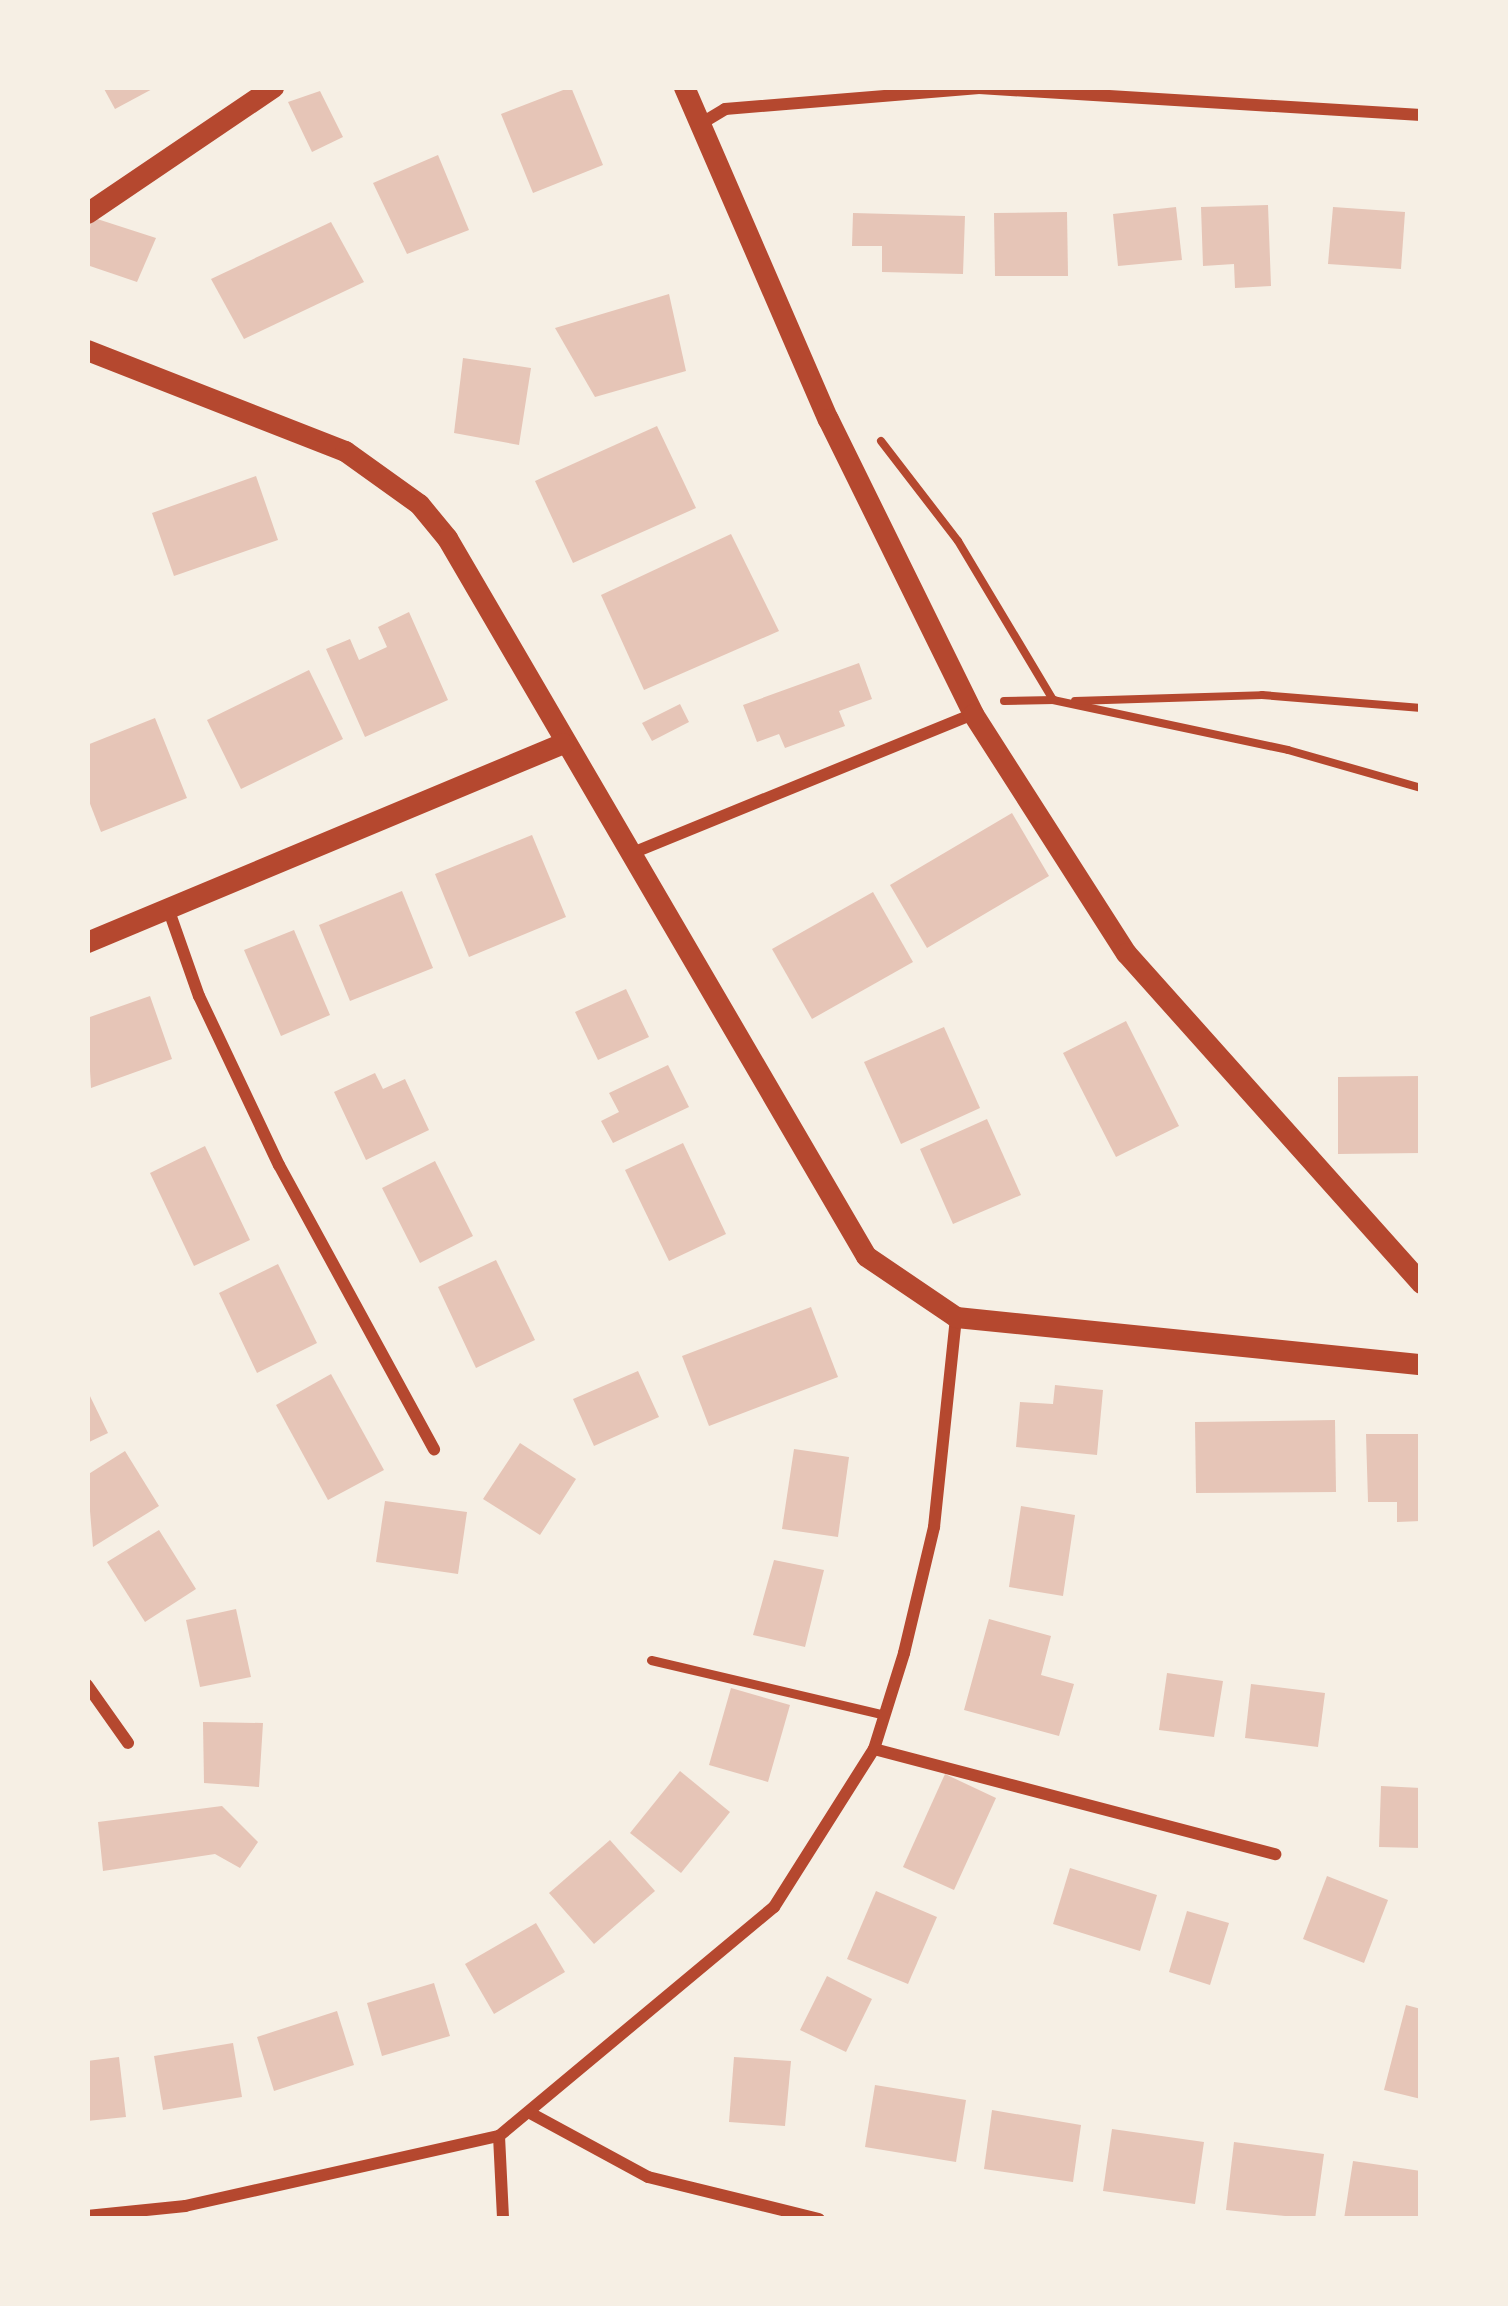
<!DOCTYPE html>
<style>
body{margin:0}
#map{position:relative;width:1508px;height:2306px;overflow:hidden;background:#f6efe4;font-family:"Nunito Sans",sans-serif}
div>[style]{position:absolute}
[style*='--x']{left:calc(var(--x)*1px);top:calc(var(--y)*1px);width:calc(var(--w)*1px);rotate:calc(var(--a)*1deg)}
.building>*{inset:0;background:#e6c5b7}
.path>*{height:8px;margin:-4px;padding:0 4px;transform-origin:4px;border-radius:4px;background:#b5482f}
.service>*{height:9px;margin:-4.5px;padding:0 4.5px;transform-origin:4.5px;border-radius:4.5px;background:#b5482f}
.minor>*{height:12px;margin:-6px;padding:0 6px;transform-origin:6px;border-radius:6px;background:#b5482f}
.tertiary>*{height:21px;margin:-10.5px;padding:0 10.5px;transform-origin:10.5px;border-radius:10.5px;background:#b5482f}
span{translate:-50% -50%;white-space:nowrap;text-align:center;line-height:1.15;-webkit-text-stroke:12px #f6efe4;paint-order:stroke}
.frame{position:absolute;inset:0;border:90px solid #f6efe4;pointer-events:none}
</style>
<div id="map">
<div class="building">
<div style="clip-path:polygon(103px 87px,156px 87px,115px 109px)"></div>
<div style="clip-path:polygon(571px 87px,603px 165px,533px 193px,501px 114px)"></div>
<div style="clip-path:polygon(320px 91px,343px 137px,312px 152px,288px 102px)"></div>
<div style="clip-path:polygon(438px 155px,469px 230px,407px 254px,373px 183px)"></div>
<div style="clip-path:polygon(1268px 205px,1271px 286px,1235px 288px,1234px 264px,1203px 266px,1201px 207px)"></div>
<div style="clip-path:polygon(1176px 207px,1182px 260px,1118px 266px,1113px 214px)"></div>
<div style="clip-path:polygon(1333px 207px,1405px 212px,1401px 269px,1328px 264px)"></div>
<div style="clip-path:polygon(1067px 212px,1068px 276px,995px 276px,994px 213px)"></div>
<div style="clip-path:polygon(853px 213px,965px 216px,963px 274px,882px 272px,882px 246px,852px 246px)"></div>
<div style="clip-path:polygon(91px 217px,156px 238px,137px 282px,87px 265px)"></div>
<div style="clip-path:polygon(331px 222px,364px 282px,244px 339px,211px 279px)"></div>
<div style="clip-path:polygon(669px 294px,686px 371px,595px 397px,555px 328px)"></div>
<div style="clip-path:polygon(463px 358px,531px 368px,519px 445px,454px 433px)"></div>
<div style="clip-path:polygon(657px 426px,696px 508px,573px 563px,535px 481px)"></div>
<div style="clip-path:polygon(256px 476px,278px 540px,174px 576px,152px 513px)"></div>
<div style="clip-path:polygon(731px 534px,779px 631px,644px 690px,601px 595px)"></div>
<div style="clip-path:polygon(409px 612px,448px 700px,365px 737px,326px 649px,350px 639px,359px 660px,387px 647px,378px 627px)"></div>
<div style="clip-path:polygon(859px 663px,872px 699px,839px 711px,845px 726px,785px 748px,779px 734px,757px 742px,743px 705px)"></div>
<div style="clip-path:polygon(309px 670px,343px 739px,241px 789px,207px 720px)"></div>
<div style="clip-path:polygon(680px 704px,689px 722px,652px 741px,642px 723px)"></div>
<div style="clip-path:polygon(155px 718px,187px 798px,101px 832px,87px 796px,87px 745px)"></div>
<div style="clip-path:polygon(1012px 813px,1049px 876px,927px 948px,890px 885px)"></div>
<div style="clip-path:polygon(532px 835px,566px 917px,469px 957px,435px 874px)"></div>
<div style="clip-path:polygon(402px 891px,433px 968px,350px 1001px,319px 925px)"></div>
<div style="clip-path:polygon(873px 892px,913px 962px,812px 1019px,772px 949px)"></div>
<div style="clip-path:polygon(294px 930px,330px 1015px,281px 1036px,244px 950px)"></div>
<div style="clip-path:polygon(626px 989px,649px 1037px,598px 1060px,575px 1012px)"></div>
<div style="clip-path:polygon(150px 996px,172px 1059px,91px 1088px,87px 1018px)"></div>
<div style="clip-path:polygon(1126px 1021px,1179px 1126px,1116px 1157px,1063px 1053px)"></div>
<div style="clip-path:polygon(944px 1027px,980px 1108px,901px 1144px,864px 1062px)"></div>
<div style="clip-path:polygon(668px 1065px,689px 1107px,613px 1143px,601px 1121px,619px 1112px,609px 1093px)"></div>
<div style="clip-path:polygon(375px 1073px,383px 1089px,405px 1079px,429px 1130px,366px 1160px,334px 1092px)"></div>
<div style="clip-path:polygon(1421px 1076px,1421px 1153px,1338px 1154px,1338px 1077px)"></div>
<div style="clip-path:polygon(987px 1119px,1021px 1195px,953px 1224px,920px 1149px)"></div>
<div style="clip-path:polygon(683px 1143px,726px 1234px,669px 1261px,625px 1170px)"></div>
<div style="clip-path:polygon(205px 1146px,250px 1240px,194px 1266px,150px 1173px)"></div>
<div style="clip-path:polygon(435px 1161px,473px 1236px,420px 1263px,382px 1188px)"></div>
<div style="clip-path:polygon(496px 1260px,535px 1340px,476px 1368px,438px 1287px)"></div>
<div style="clip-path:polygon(278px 1264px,317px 1343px,257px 1373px,219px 1293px)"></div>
<div style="clip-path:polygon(811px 1307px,838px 1377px,709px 1426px,682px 1356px)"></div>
<div style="clip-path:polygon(638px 1371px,659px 1417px,594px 1446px,573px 1399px)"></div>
<div style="clip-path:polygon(331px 1374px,384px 1470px,328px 1500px,276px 1405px)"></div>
<div style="clip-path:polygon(1055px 1385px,1103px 1390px,1097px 1455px,1016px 1447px,1020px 1402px,1053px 1404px)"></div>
<div style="clip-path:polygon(87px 1390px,108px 1433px,87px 1443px)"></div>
<div style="clip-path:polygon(1335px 1420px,1336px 1492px,1196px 1493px,1195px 1422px)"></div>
<div style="clip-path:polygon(1366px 1434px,1421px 1434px,1421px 1521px,1397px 1522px,1397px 1502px,1368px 1502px)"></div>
<div style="clip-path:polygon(520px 1443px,576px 1479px,540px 1535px,483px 1499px)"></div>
<div style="clip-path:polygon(794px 1449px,849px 1457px,838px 1537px,782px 1529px)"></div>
<div style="clip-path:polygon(125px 1451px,159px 1506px,93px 1547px,87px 1475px)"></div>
<div style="clip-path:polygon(385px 1501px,467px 1512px,458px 1574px,376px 1562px)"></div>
<div style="clip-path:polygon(1021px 1506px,1075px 1515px,1063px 1596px,1009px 1587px)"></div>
<div style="clip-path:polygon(159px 1530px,196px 1589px,145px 1622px,107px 1562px)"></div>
<div style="clip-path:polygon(774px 1560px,824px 1570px,805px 1647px,753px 1635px)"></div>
<div style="clip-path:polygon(236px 1609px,251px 1677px,200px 1687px,186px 1620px)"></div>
<div style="clip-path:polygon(989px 1619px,1051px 1636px,1041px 1675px,1074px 1684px,1059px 1736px,964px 1710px)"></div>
<div style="clip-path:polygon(1167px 1673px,1223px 1681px,1214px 1737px,1159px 1730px)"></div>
<div style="clip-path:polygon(1251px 1684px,1325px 1693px,1318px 1747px,1245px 1738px)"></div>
<div style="clip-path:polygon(731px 1688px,790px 1705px,768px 1782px,709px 1765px)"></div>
<div style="clip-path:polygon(203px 1722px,263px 1723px,259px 1787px,204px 1783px)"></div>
<div style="clip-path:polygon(680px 1771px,730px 1812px,681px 1873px,630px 1833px)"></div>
<div style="clip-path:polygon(945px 1774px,996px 1798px,954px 1890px,903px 1867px)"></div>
<div style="clip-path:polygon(1381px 1786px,1421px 1788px,1421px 1848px,1379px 1847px)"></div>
<div style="clip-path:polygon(222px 1806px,258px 1842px,240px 1868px,215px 1854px,103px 1871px,98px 1822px)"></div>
<div style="clip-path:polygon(610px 1840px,655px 1891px,594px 1944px,549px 1893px)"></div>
<div style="clip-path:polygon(1070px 1868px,1157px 1895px,1140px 1951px,1053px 1924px)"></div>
<div style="clip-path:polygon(1327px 1876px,1388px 1900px,1364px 1963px,1303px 1939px)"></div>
<div style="clip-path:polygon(876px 1891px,937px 1917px,908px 1984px,847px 1959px)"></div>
<div style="clip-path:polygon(1187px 1911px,1229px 1923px,1210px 1985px,1169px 1972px)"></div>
<div style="clip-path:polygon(536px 1923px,565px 1972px,494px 2014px,465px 1964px)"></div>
<div style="clip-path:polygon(827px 1976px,872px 1999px,846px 2052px,800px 2030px)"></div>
<div style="clip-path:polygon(434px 1983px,450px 2036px,382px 2056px,367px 2003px)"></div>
<div style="clip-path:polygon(1406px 2005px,1421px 2009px,1421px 2099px,1384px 2090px)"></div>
<div style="clip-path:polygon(337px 2011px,354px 2065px,274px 2091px,257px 2037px)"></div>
<div style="clip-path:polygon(233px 2043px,242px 2097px,163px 2110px,154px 2056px)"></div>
<div style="clip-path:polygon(119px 2057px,126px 2117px,87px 2121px,87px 2061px)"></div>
<div style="clip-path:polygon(734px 2057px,791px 2061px,785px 2126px,729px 2122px)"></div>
<div style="clip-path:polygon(875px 2085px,966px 2100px,956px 2162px,865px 2147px)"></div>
<div style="clip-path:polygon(992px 2110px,1081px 2125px,1073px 2182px,984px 2169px)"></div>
<div style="clip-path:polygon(1112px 2129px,1204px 2142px,1195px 2204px,1103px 2191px)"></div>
<div style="clip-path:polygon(1234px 2142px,1324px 2154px,1315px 2219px,1226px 2210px)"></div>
<div style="clip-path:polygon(1353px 2161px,1421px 2171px,1421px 2219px,1344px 2219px)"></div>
</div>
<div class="path">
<div style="--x:881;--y:441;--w:126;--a:52.4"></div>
<div style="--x:958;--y:541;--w:185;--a:59.1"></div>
<div style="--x:1053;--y:700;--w:240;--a:12"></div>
<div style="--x:1288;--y:750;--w:138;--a:15.9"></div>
<div style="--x:1004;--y:701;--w:50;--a:-1.1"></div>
<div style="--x:1075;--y:701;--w:187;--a:-1.8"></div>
<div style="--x:1262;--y:695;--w:160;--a:4.7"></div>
</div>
<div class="service">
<div style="--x:651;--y:1660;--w:240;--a:13.2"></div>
</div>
<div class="minor">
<div style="--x:697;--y:126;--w:33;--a:-31"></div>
<div style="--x:725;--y:109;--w:255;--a:-4.7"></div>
<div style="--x:979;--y:88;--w:443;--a:3.5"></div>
<div style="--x:630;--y:854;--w:370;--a:-22.2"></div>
<div style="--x:169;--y:911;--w:90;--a:70.6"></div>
<div style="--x:199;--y:996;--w:187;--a:64.7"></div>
<div style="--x:279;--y:1165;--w:324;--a:61.4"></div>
<div style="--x:87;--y:1685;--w:71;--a:54.7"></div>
<div style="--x:874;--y:1749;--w:415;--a:14.7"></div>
<div style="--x:532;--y:2114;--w:132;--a:28.5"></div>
<div style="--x:648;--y:2177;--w:176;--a:13.8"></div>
<div style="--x:499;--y:2136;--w:83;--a:87.2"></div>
<div style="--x:87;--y:2216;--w:99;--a:-5.8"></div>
<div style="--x:185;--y:2206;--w:322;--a:-12.6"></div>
<div style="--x:499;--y:2136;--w:358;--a:-39.8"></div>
<div style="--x:774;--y:1907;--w:187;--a:-57.7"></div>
<div style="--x:874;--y:1749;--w:101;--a:-72.6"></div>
<div style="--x:904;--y:1653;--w:130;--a:-76.6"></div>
<div style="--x:934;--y:1527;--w:211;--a:-84"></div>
</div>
<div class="tertiary">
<div style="--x:684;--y:87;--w:362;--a:66.6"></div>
<div style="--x:828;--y:419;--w:329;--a:63.8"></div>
<div style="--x:973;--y:714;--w:284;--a:57.4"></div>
<div style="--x:1126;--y:953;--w:443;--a:48.2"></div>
<div style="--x:87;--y:213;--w:225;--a:-34.1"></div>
<div style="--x:87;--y:350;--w:277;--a:21.4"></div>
<div style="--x:345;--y:451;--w:91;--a:35.6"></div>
<div style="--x:419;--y:504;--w:44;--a:50.5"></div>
<div style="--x:447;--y:538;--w:831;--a:59.73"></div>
<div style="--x:866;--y:1256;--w:109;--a:34.1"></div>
<div style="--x:956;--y:1317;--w:467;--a:5.8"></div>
<div style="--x:87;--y:942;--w:516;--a:-22.69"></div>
</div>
<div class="frame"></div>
</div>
